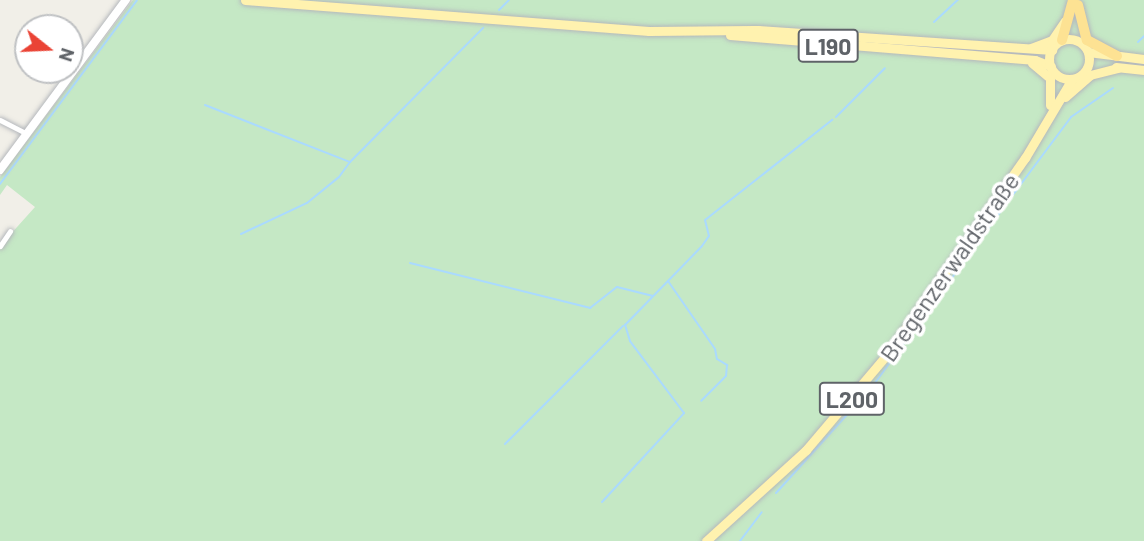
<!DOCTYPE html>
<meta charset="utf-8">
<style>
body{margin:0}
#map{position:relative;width:1144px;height:541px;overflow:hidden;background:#f1efe8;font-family:Barlow,sans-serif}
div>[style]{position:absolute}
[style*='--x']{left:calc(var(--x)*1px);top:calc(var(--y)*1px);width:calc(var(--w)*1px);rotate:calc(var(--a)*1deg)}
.green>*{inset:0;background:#c5e8c5}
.stream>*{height:2px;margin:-1px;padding:0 1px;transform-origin:1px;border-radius:1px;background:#aadaff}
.roads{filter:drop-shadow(0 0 2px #b5b8bc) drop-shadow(0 0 2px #b5b8bc)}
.street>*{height:5px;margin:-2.5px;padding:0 2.5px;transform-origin:2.5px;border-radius:2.5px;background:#fff}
.secondary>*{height:8px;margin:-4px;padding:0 4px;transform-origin:4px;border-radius:4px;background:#fff}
.primary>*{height:9px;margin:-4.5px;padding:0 4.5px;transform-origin:4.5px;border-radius:4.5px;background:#fff2af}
.primary>.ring{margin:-4.5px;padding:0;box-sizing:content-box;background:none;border:9px solid #fff2af;border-radius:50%}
.highway>*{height:10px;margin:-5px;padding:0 5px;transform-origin:5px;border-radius:5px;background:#fde293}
span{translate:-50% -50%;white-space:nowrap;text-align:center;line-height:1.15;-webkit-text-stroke:7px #fff;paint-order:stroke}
.shield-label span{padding:2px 5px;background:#fff;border:2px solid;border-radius:5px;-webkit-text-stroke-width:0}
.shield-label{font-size:23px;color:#5f6368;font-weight:700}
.street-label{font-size:24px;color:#5f6368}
.north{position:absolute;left:14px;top:14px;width:70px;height:70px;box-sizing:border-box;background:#fff;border:2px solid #bfc1c3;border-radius:50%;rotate:108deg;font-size:19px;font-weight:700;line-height:28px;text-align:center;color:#5f6368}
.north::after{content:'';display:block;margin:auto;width:24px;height:32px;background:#ea4335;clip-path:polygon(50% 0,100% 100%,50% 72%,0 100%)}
</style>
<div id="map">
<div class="green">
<div style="clip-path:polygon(133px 0,1144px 0,1144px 541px,0 541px,0 246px,35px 207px,7px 185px,0 195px,0 177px)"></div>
</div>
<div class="stream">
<div style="--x:499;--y:10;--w:14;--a:-45"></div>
<div style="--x:934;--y:22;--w:33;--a:-43"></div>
<div style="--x:1138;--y:42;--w:8;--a:-45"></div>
<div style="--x:205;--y:105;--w:156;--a:21.5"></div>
<div style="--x:350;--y:162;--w:189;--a:-45.2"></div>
<div style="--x:836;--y:117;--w:69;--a:-45"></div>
<div style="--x:0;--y:184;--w:229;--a:-53.3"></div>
<div style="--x:1012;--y:196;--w:99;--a:-53.2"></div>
<div style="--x:1071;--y:117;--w:51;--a:-34.6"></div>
<div style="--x:241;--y:234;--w:73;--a:-25.2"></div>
<div style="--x:307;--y:203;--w:41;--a:-39.1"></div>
<div style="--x:339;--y:177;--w:17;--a:-54"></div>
<div style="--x:410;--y:263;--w:186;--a:14"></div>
<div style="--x:590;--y:308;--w:34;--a:-38"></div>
<div style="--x:617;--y:287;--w:37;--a:14"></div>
<div style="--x:668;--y:281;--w:83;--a:55.3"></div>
<div style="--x:715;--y:349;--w:10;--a:79"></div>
<div style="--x:717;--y:359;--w:12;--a:31"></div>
<div style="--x:727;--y:365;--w:11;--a:95"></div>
<div style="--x:726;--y:376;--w:35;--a:135"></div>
<div style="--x:505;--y:444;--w:167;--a:-45"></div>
<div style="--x:776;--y:493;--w:143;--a:-47.8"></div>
<div style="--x:872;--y:387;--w:227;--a:-53.8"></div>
<div style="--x:602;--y:502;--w:121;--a:-47.3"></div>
<div style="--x:684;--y:413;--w:90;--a:-126.9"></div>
<div style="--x:630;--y:341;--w:17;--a:-107"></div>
<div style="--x:625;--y:325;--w:110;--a:-45.7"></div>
<div style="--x:702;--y:246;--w:12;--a:-55"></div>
<div style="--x:709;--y:236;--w:16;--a:-104"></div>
<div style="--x:705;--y:220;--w:162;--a:-38.2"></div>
<div style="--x:740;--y:541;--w:36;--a:-53"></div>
</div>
<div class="roads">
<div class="street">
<div style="--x:0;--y:120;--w:30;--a:27"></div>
<div style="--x:0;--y:246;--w:18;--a:-56"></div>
</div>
<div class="secondary">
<div style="--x:0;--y:170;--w:212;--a:-53.5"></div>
</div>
<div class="primary">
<div style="--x:245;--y:0;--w:405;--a:4.4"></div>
<div style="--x:649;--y:31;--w:109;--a:-0.5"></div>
<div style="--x:758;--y:30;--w:295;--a:3.9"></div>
<div style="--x:730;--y:35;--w:306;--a:4.7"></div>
<div style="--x:1035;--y:60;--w:17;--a:21"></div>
<div class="ring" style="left:1049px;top:39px;width:31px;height:31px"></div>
<div style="--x:1031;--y:48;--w:22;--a:-21"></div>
<div style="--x:1052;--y:40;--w:23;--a:-56"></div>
<div style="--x:1088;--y:52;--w:56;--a:7.1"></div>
<div style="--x:1032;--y:63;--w:23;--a:40"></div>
<div style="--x:1050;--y:78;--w:27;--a:90"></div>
<div style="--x:1116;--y:67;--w:28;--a:6"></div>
<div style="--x:1065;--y:97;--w:33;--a:-41"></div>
<div style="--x:1090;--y:75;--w:29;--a:-14"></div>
<div style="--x:706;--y:541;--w:135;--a:-42.3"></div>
<div style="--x:806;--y:450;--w:128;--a:-49.7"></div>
<div style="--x:889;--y:352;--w:237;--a:-55"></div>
<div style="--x:1025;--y:158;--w:92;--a:-59.3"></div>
</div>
<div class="highway">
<div style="--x:1078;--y:5;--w:36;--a:76"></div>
<div style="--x:1087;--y:40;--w:34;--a:28"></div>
<div style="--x:1062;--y:40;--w:41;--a:-74.6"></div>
</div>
</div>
<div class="shield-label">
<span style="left:828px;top:46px">L190</span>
<span style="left:852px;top:399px">L200</span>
</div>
<div class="street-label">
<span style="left:949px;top:267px;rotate:-55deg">Bregenzerwaldstraße</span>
</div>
<div class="north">N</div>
</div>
